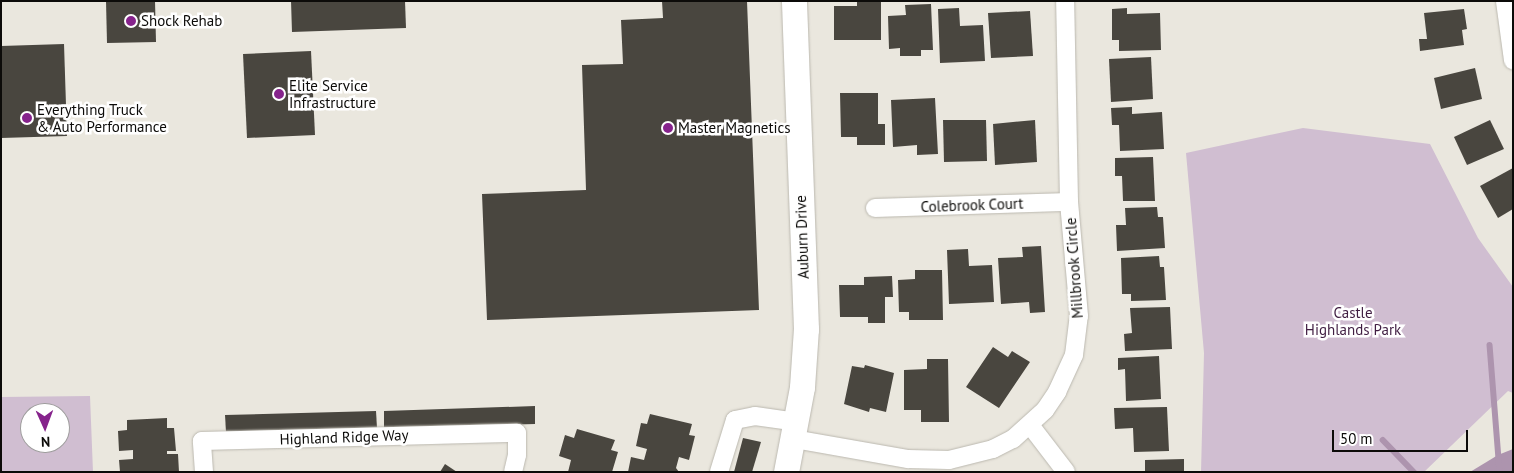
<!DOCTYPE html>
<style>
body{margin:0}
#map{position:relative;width:1514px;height:473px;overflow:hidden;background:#eae7de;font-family:"PT Sans",sans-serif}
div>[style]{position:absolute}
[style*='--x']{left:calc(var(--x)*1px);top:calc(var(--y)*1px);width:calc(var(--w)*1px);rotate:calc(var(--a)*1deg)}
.green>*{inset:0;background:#d0bed1}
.water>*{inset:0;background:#ad94ae}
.stream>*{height:5.5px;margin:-2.75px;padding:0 2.75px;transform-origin:2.75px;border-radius:2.75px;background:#ad94ae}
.building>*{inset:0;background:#49463f}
.roads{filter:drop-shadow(0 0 1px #bbb8af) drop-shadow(0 0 1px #bbb8af)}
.street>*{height:18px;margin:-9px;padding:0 9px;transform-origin:9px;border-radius:9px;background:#fff}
.secondary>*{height:25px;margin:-12.5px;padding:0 12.5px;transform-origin:12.5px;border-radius:12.5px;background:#fff}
.dots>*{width:14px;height:14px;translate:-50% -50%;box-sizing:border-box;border:2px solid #fff;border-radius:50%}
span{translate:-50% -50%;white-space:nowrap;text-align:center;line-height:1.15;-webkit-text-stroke:5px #fff;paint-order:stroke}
.poi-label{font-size:15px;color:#0c0b09}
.left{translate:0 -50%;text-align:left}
.street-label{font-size:15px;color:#0c0b09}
.park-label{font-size:15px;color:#401e42}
.frame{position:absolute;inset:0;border:2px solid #0c0b09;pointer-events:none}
.north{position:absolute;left:20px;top:403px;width:50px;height:50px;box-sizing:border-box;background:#fff;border:1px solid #9e9d9d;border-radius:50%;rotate:178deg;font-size:14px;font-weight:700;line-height:20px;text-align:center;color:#0c0b09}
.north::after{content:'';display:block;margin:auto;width:18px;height:22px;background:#86238c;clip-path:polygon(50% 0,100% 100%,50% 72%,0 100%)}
.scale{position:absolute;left:1332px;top:430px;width:136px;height:22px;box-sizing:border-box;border:2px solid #0c0b09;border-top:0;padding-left:6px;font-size:15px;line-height:18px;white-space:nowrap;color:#0c0b09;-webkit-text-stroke:4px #fff;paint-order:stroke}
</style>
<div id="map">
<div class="green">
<div style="clip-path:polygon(1303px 128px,1430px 144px,1478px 238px,1513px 287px,1513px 393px,1508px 391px,1424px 472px,1201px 472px,1204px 353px,1186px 153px)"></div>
<div style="clip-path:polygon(evenodd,90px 396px,93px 472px,1px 472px,1px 397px,90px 396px,30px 413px,60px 413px,60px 443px,30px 443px,30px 413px)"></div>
</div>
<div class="water">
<div style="clip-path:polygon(1513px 449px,1513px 472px,1470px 472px,1498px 455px)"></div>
</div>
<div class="stream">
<div style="--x:1490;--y:345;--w:127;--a:85.5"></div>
<div style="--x:1383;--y:440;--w:45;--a:45.9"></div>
</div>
<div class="building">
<div style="clip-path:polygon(106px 1px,155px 1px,156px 42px,107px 43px)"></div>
<div style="clip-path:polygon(291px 1px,405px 1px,406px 28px,292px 32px)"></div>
<div style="clip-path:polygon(662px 1px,747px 1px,759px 310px,487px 320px,482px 194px,586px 190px,582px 65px,623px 64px,621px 20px,663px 18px)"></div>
<div style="clip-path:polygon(857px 1px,881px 1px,881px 40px,834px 40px,834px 6px,857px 6px)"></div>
<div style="clip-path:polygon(931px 4px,933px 50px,921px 50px,921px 56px,900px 56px,900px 48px,889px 49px,888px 16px,906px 15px,905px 5px)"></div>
<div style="clip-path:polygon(959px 8px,960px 26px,983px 25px,985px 61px,940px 63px,938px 9px)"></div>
<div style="clip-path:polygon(1127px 8px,1127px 14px,1160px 13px,1161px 50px,1119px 51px,1119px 40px,1112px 40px,1112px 9px)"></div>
<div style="clip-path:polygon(1464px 9px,1467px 29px,1462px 30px,1464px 45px,1420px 51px,1419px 39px,1427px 39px,1424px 13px)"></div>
<div style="clip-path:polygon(1030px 11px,1033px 56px,991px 58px,988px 13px)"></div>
<div style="clip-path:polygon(64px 44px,67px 136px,1px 138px,1px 46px)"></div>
<div style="clip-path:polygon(311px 51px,315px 135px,247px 138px,243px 54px)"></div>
<div style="clip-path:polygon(1151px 57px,1153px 99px,1111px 102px,1109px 59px)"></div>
<div style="clip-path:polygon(1475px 68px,1482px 99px,1441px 109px,1434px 78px)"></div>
<div style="clip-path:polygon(840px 93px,878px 93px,878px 124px,885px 124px,885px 145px,857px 145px,857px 137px,841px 137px)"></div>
<div style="clip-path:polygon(935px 98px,938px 154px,917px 155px,917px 145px,893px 147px,891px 100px)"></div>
<div style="clip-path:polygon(1132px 107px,1132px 114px,1162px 112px,1164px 149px,1120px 151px,1119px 125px,1112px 125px,1111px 108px)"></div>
<div style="clip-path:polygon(943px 120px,986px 120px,987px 161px,944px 162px)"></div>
<div style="clip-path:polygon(1035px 120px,1037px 162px,995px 165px,993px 124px)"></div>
<div style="clip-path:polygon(1490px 120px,1504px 149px,1467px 165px,1454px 137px)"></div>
<div style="clip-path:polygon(1153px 157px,1155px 201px,1123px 201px,1122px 176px,1115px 176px,1115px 158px)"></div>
<div style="clip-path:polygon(1513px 168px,1513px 209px,1498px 218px,1480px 186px)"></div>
<div style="clip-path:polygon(1157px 207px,1158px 217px,1163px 217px,1165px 248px,1117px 251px,1116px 225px,1126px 225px,1125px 208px)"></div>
<div style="clip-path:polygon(1041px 246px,1045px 312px,1030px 313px,1029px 302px,1001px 304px,998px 258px,1023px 257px,1022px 247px)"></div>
<div style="clip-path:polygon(968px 249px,969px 266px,992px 265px,994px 302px,949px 304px,947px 250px)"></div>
<div style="clip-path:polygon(1159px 256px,1160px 267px,1164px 267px,1166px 300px,1131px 301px,1131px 294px,1122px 294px,1121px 258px)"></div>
<div style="clip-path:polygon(915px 270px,942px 270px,943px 320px,909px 320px,909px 312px,899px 312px,898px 280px,915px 279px)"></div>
<div style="clip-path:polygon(892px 276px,893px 297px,885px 297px,885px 323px,868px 323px,868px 317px,840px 317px,839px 285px,864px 285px,864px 277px)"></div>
<div style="clip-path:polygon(1170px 307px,1172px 349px,1125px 351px,1124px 334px,1132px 333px,1130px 308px)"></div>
<div style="clip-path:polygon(993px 347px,1008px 357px,1012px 351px,1030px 362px,999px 408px,966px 387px)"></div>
<div style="clip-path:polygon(1159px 356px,1161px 399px,1126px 401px,1125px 369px,1118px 370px,1118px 358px)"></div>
<div style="clip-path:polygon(927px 359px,948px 359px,949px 422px,921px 422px,921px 410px,904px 410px,904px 370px,927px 369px)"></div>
<div style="clip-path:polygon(865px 365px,894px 373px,886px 412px,870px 408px,869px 412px,844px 404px,852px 366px,864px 368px)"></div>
<div style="clip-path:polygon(535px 406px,535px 424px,384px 428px,384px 411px)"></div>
<div style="clip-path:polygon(1167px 407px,1169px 451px,1134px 452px,1133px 428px,1115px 429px,1114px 408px)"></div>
<div style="clip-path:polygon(376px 411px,377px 428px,226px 432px,225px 415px)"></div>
<div style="clip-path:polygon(650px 414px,692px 424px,689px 435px,695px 436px,689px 460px,679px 457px,676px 468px,679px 472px,628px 472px,631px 457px,644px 460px,647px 449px,636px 446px,641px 423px,647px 424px)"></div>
<div style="clip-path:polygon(167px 418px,167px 428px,174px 428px,176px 451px,167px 451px,167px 454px,178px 454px,179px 472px,120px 472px,119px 460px,133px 459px,133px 450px,119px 451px,118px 431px,127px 430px,127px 420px)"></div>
<div style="clip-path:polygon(577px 429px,615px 440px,611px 450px,618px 452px,612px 472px,568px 472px,571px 460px,559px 456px,565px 435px,574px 438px)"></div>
<div style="clip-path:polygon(743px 438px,761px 442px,752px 472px,734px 472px)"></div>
<div style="clip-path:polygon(1184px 459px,1184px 472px,1145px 472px,1145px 460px)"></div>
<div style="clip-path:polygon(445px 464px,457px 472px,440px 472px)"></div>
</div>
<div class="roads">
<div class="street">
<div style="--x:1505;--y:1;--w:60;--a:82.3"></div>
<div style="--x:875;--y:208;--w:194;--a:-1.8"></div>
<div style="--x:1030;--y:425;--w:59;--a:52.5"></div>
<div style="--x:794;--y:439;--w:116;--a:10"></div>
<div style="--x:908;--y:459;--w:41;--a:1.4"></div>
<div style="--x:949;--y:460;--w:45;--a:-14"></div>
<div style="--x:993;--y:449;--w:22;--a:-27"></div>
<div style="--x:1013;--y:439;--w:43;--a:-42.2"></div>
<div style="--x:1045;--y:410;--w:22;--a:-56"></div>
<div style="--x:1057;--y:392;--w:41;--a:-65.3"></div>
<div style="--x:1074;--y:355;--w:39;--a:-83"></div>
<div style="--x:1079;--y:316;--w:114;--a:-95"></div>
<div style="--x:1069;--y:202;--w:201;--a:-91.1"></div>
<div style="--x:204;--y:472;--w:31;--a:-94"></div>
<div style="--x:202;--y:441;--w:315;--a:-1.5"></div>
<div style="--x:517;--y:433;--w:22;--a:90"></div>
<div style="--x:517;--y:455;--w:17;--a:103"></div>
<div style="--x:719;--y:472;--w:54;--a:-72.9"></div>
<div style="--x:735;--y:420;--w:20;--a:-11"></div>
<div style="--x:755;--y:416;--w:42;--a:8.1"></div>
</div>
<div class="secondary">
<div style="--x:786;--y:472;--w:86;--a:-79.3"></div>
<div style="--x:802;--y:387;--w:58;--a:-86.1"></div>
<div style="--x:806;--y:329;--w:328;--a:-92.1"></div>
</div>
</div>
<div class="dots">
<div style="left:131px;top:21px;background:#86238c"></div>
<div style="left:279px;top:94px;background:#86238c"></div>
<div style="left:27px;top:118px;background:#86238c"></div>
<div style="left:668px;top:128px;background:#86238c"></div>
</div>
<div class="poi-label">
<span class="left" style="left:141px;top:21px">Shock Rehab</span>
<span class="left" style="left:289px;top:94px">Elite Service<br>Infrastructure</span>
<span class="left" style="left:37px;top:118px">Everything Truck<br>&amp; Auto Performance</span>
<span class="left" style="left:678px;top:128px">Master Magnetics</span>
</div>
<div class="street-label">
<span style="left:972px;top:205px;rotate:-2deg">Colebrook Court</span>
<span style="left:802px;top:237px;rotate:-92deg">Auburn Drive</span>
<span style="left:1074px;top:268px;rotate:-94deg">Millbrook Circle</span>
<span style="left:344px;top:437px;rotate:-2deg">Highland Ridge Way</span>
</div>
<div class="park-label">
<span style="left:1353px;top:321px">Castle<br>Highlands Park</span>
</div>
<div class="frame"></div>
<div class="north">N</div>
<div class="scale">50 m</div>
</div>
